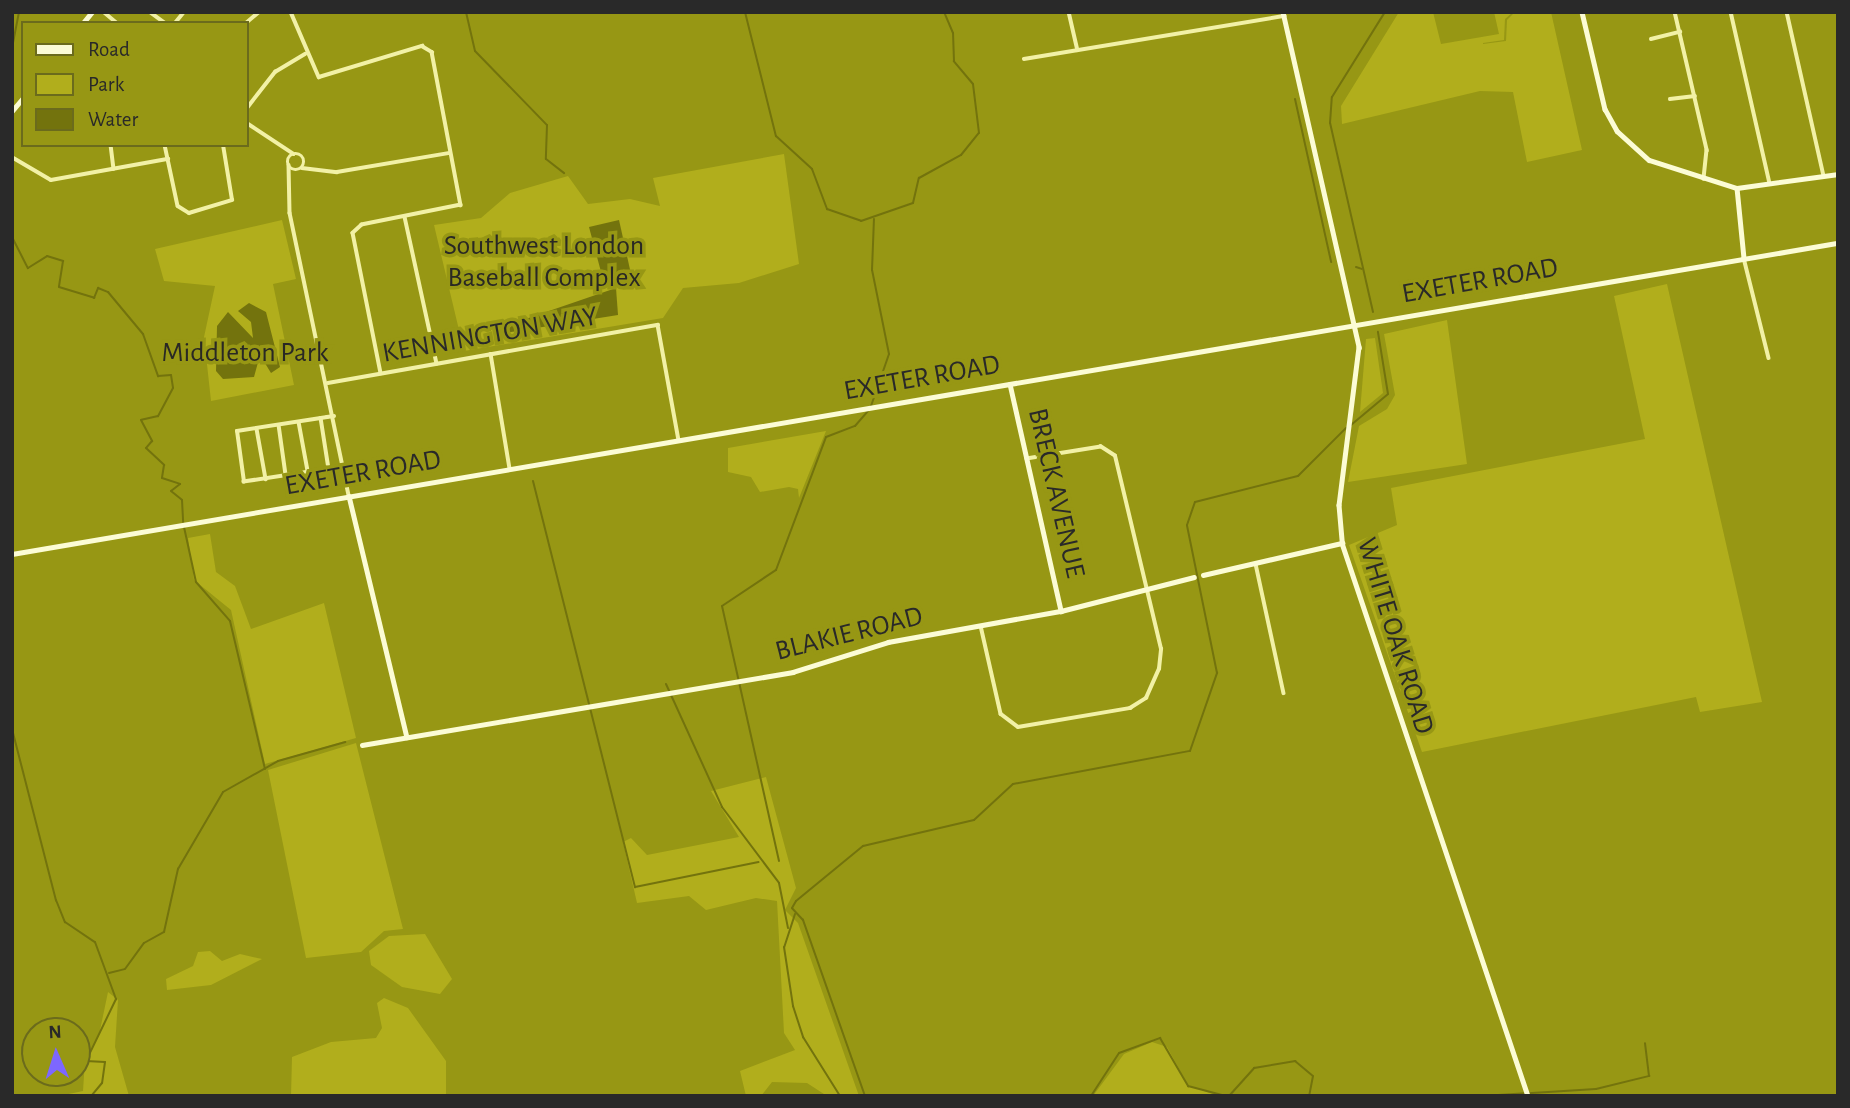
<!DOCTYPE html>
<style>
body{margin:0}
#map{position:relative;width:1850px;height:1108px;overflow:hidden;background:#979714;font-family:"Alegreya Sans",sans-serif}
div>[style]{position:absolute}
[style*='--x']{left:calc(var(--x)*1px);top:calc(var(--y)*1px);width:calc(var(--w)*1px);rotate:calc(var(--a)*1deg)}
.green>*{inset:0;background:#b1ae1c}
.water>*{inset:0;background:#73730d}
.stream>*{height:2px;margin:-1px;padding:0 1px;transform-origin:1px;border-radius:1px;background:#73730d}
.street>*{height:3.5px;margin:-1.75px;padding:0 1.75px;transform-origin:1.75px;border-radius:1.75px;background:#f2f1a6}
.street>.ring{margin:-1.75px;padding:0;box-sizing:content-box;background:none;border:3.5px solid #f2f1a6;border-radius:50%}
.secondary>*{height:4.5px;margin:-2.25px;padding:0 2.25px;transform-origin:2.25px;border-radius:2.25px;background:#fcfcd5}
span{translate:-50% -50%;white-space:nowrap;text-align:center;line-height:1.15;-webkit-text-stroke:7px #979714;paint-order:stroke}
.park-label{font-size:28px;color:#292824}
.street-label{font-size:28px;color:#292929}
.frame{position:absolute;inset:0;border:14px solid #292929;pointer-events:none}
.legend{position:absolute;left:21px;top:21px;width:228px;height:126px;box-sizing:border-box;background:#979714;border:2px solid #6b6b1c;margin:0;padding:9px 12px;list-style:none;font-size:21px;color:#292929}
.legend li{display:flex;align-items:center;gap:14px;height:35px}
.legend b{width:35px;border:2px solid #6b6b1c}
.north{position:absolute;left:21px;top:1017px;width:70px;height:70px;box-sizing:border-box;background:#979714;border:2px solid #6b6b1c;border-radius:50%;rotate:357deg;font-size:19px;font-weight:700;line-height:28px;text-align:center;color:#292929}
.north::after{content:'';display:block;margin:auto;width:24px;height:32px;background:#7d67ff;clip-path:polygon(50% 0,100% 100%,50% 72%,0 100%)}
</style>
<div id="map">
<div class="green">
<div style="clip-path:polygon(1399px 12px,1433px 12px,1441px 44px,1499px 34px,1494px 12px,1513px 12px,1505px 19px,1504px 40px,1483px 43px,1483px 50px,1483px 44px,1506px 41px,1507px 20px,1515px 12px,1551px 12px,1582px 150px,1527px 162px,1513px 92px,1480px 91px,1342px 124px,1341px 106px)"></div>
<div style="clip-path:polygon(784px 154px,799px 264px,739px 283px,683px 288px,663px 318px,464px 351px,434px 225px,481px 218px,510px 193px,568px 176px,588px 204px,630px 199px,660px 206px,653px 178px)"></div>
<div style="clip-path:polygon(282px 220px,296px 279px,273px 284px,294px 385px,211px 401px,204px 337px,215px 286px,164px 281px,155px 249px)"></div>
<div style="clip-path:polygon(1667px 284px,1762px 702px,1700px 712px,1696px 697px,1422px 752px,1349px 545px,1397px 525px,1391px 488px,1645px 439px,1614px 296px)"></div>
<div style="clip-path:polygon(1447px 320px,1467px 464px,1348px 482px,1359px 426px,1387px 409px,1395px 395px,1384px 334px)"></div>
<div style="clip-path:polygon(1375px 338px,1383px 393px,1360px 412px,1366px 339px)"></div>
<div style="clip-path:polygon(826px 431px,799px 498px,798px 489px,789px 487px,760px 492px,751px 477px,728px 472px,728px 448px)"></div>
<div style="clip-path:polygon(210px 534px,216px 572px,235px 586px,251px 629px,324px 603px,356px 738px,265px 764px,231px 610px,194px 580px,188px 538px)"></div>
<div style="clip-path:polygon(356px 743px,403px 929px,384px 931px,361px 952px,306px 958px,268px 770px)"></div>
<div style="clip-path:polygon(766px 777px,796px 888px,785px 910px,798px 923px,859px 1096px,827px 1096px,807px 1083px,772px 1082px,761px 1096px,746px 1096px,740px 1071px,795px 1050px,784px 1033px,777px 901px,756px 898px,706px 910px,689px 896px,637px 903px,623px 842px,631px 838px,647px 855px,739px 837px,711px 791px)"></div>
<div style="clip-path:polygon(425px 934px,452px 979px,440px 994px,402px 987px,371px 965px,369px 951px,389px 936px)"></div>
<div style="clip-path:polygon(210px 951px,222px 961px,240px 954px,262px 959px,211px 985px,167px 990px,166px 979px,193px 966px,198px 952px)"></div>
<div style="clip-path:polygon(108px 992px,118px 1000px,115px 1047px,129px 1096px,59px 1096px,83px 1091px,85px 1060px,99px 1035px)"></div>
<div style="clip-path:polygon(384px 998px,408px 1008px,446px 1061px,446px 1096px,291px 1096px,292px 1057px,331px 1042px,376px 1038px,382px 1028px,377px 1003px)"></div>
<div style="clip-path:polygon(1152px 1042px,1167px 1047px,1188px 1085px,1218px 1096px,1093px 1096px,1124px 1054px)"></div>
</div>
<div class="water">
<div style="clip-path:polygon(619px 220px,631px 274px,604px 283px,589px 227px)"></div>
<div style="clip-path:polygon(616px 288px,618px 315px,505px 333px,514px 323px)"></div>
<div style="clip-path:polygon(249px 303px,266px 312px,280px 367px,271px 373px,260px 355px,254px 377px,223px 379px,216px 371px,217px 326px,228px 312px,253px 338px,251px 322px,238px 311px)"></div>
</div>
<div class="stream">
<div style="--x:466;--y:12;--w:40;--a:77"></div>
<div style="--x:475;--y:51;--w:103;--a:45.8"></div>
<div style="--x:547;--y:125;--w:34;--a:92"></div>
<div style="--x:546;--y:159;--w:23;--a:38"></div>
<div style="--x:745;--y:12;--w:128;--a:76"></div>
<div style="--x:776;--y:136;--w:49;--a:42.5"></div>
<div style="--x:812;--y:169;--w:43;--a:69.4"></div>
<div style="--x:827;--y:209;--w:36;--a:19"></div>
<div style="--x:861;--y:221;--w:55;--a:-19.1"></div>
<div style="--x:913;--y:203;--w:26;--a:-77"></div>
<div style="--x:919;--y:178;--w:48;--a:-28.7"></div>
<div style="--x:961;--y:155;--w:28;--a:-51"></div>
<div style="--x:979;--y:133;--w:49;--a:-97"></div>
<div style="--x:973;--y:84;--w:30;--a:-130"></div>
<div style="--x:954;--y:61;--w:28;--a:-92"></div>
<div style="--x:953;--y:33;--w:23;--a:-113"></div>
<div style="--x:12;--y:48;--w:37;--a:-79"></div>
<div style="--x:1295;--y:99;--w:167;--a:77.5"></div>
<div style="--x:12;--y:237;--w:35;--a:63"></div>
<div style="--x:28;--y:268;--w:22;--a:-32"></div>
<div style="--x:47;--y:256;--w:17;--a:17"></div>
<div style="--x:63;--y:261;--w:26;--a:99"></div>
<div style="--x:59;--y:287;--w:37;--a:17"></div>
<div style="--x:94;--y:298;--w:11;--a:-68"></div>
<div style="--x:98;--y:288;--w:11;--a:22"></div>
<div style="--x:108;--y:292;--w:55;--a:50.2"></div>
<div style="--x:143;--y:334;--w:45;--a:70.3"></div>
<div style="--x:158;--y:376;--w:13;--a:-4"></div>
<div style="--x:171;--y:375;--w:13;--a:81"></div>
<div style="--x:173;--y:388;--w:32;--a:118"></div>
<div style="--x:158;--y:416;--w:17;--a:167"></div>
<div style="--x:141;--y:420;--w:24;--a:62"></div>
<div style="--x:152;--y:441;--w:9;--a:131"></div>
<div style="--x:146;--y:448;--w:25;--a:43"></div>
<div style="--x:164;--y:465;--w:13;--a:99"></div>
<div style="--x:162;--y:478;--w:19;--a:18"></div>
<div style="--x:180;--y:484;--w:11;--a:142"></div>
<div style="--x:171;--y:491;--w:14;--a:39"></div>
<div style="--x:182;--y:500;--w:22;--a:87"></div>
<div style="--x:1356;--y:267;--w:6;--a:18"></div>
<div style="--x:1373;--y:312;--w:194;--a:-102.8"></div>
<div style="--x:1330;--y:123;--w:26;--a:-86"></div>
<div style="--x:1332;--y:97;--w:100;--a:-58.1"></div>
<div style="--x:871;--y:406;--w:55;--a:-70.9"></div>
<div style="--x:889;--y:354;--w:86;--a:-101.4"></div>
<div style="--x:872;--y:270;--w:51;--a:-87.8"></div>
<div style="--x:1351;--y:425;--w:48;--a:-40"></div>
<div style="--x:1388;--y:394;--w:63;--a:-99.2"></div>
<div style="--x:533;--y:481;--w:419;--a:75.9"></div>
<div style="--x:635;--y:887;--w:126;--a:-11.4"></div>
<div style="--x:184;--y:527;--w:56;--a:77.7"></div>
<div style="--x:196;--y:582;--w:52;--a:48.9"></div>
<div style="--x:230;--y:621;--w:152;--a:76.7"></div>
<div style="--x:666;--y:684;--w:135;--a:65.5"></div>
<div style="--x:722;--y:807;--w:95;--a:53.1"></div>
<div style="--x:779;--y:883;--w:46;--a:78.7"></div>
<div style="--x:12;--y:729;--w:177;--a:75.6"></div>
<div style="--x:56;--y:900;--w:24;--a:68"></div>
<div style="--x:65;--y:922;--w:36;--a:34"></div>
<div style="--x:95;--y:942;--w:61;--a:69.8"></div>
<div style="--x:116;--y:999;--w:69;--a:115.8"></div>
<div style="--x:86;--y:1061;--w:19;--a:3"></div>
<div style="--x:105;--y:1062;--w:21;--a:98"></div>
<div style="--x:102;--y:1083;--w:17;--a:130"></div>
<div style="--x:779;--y:861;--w:261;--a:-102.6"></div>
<div style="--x:722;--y:606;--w:65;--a:-33.7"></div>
<div style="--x:776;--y:570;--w:142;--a:-69.4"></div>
<div style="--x:826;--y:437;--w:31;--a:-21"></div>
<div style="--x:855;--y:426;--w:20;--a:-49"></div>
<div style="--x:795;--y:914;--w:35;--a:108"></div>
<div style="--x:784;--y:947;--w:60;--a:81.3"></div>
<div style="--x:793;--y:1006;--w:33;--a:72"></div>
<div style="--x:803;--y:1037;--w:70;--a:57.9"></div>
<div style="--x:109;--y:973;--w:16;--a:-14"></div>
<div style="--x:125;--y:969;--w:32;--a:-54"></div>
<div style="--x:144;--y:943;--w:23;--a:-29"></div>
<div style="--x:164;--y:932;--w:65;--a:-77.5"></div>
<div style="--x:178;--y:869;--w:89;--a:-59.7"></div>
<div style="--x:223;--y:792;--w:63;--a:-29.4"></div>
<div style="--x:278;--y:761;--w:70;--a:-15.8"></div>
<div style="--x:865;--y:1096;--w:187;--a:-109.4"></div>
<div style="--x:803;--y:920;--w:16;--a:-133"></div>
<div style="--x:792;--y:908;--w:8;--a:-60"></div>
<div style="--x:796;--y:901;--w:87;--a:-39.4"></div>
<div style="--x:863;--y:846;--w:114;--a:-13.2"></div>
<div style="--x:974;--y:820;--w:53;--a:-42.7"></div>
<div style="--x:1013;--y:784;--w:180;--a:-10.6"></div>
<div style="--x:1190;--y:751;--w:83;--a:-70.9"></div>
<div style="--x:1217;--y:673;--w:151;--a:-101.5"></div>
<div style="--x:1187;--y:525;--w:24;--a:-71"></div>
<div style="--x:1195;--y:502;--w:106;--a:-14.2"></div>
<div style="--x:1298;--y:476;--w:68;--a:-45"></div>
<div style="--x:1091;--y:1096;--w:51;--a:-56.9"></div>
<div style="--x:1119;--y:1053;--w:44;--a:-20.1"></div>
<div style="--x:1160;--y:1038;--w:56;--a:59.7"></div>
<div style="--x:1188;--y:1086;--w:38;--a:15"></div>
<div style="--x:1229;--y:1096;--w:38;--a:-48"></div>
<div style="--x:1254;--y:1068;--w:42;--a:-9.7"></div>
<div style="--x:1295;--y:1061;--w:23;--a:40"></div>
<div style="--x:1313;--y:1076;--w:20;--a:101"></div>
<div style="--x:1482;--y:1096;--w:114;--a:-3.5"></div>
<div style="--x:1596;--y:1089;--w:55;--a:-13.8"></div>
<div style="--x:1649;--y:1076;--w:33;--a:-97"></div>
</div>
<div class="street">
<div style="--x:104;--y:12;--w:17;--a:40"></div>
<div style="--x:150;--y:12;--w:19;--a:36"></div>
<div style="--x:291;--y:12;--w:71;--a:66.7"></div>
<div style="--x:319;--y:77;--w:108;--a:-16.8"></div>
<div style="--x:422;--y:46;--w:12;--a:31"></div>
<div style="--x:432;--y:52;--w:156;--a:79.3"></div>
<div style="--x:461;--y:205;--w:101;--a:168.6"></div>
<div style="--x:362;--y:225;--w:12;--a:138"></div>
<div style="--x:353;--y:233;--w:143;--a:78.7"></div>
<div style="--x:1069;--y:12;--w:39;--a:77"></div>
<div style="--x:1675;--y:12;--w:142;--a:76.9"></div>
<div style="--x:1707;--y:150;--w:29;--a:96"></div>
<div style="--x:1731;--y:12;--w:176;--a:77.2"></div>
<div style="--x:1787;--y:12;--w:168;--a:77.3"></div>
<div style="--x:175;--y:23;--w:14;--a:-51"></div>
<div style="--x:246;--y:23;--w:17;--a:-40"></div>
<div style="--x:1651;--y:39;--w:30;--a:-14"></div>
<div style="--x:1024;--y:59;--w:264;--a:-9.4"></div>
<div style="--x:1670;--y:99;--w:25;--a:-7"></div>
<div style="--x:247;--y:108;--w:46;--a:-52.1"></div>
<div style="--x:275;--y:72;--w:35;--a:-31"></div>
<div style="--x:247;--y:123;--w:56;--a:33.4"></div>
<div style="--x:111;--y:145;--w:24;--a:83"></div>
<div style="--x:165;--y:145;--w:62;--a:78"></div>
<div style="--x:178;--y:206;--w:13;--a:32"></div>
<div style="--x:189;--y:213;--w:45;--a:-16.8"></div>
<div style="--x:232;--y:200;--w:56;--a:-99.3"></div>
<div class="ring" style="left:288px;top:154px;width:12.5px;height:12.5px"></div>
<div style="--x:12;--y:157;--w:45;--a:30.5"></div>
<div style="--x:51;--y:180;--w:119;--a:-10.2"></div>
<div style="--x:289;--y:165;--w:48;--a:88.8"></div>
<div style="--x:290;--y:213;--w:289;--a:78.2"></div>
<div style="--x:302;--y:168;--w:35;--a:7"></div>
<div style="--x:337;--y:172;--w:114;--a:-9.6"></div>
<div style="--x:405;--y:217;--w:150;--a:77.7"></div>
<div style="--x:1744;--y:258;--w:103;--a:76"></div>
<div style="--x:491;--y:354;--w:117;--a:80.6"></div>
<div style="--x:328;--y:383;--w:335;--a:-10"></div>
<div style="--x:658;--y:325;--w:117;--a:79.7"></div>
<div style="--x:321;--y:418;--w:52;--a:81.1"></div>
<div style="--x:329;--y:469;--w:86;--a:171.3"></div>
<div style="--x:244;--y:482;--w:51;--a:-97.8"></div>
<div style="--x:237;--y:431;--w:91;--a:-8.8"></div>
<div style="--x:327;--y:417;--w:7;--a:-8"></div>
<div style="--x:299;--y:422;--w:50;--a:79.6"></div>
<div style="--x:279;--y:425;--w:50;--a:82"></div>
<div style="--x:257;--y:429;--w:51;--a:79.8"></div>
<div style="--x:1256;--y:564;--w:132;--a:77.8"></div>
<div style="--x:981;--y:626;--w:90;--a:77.2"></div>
<div style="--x:1001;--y:714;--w:21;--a:37"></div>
<div style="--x:1018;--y:727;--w:114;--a:-9.6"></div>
<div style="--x:1130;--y:708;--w:19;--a:-32"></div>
<div style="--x:1146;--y:698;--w:32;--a:-66"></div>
<div style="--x:1159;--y:669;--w:20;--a:-84"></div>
<div style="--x:1161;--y:649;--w:198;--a:-103.4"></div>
<div style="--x:1115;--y:456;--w:17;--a:-147"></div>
<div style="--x:1101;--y:447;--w:75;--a:170.8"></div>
</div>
<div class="secondary">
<div style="--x:1283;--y:12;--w:344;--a:77.2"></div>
<div style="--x:1359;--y:347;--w:159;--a:97.2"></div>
<div style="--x:1339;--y:505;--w:38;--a:85"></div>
<div style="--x:1342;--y:543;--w:583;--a:71.41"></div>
<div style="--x:1582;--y:12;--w:100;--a:76.7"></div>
<div style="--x:1605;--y:109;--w:25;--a:61"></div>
<div style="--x:1617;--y:131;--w:43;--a:42.2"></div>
<div style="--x:1649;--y:160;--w:92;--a:17.7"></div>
<div style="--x:1737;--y:188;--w:102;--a:-7.9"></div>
<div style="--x:83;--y:23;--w:14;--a:-51"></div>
<div style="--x:12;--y:111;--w:17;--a:-50"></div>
<div style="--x:1737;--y:188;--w:70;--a:84.3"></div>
<div style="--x:1010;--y:384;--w:233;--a:77.3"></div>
<div style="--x:349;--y:496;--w:248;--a:76.5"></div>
<div style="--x:12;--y:554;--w:1852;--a:-9.67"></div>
<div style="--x:1203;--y:575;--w:143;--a:-13"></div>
<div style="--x:362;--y:745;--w:437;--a:-9.6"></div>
<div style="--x:793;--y:672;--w:100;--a:-17.5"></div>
<div style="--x:888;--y:642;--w:176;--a:-10.2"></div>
<div style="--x:1061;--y:611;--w:137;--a:-14.3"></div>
</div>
<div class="park-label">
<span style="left:544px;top:262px">Southwest London<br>Baseball Complex</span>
<span style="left:245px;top:353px">Middleton Park</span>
</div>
<div class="street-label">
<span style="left:1480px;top:281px;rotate:-10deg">EXETER ROAD</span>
<span style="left:490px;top:335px;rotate:-10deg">KENNINGTON WAY</span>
<span style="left:922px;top:378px;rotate:-10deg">EXETER ROAD</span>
<span style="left:363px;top:473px;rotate:-10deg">EXETER ROAD</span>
<span style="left:1056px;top:493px;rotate:77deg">BRECK AVENUE</span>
<span style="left:849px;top:634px;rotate:-14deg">BLAKIE ROAD</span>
<span style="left:1395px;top:636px;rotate:73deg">WHITE OAK ROAD</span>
</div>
<div class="frame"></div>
<ul class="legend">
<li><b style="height:9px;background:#fcfcd5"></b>Road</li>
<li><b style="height:19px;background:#b1ae1c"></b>Park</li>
<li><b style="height:19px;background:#73730d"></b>Water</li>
</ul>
<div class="north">N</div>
</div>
